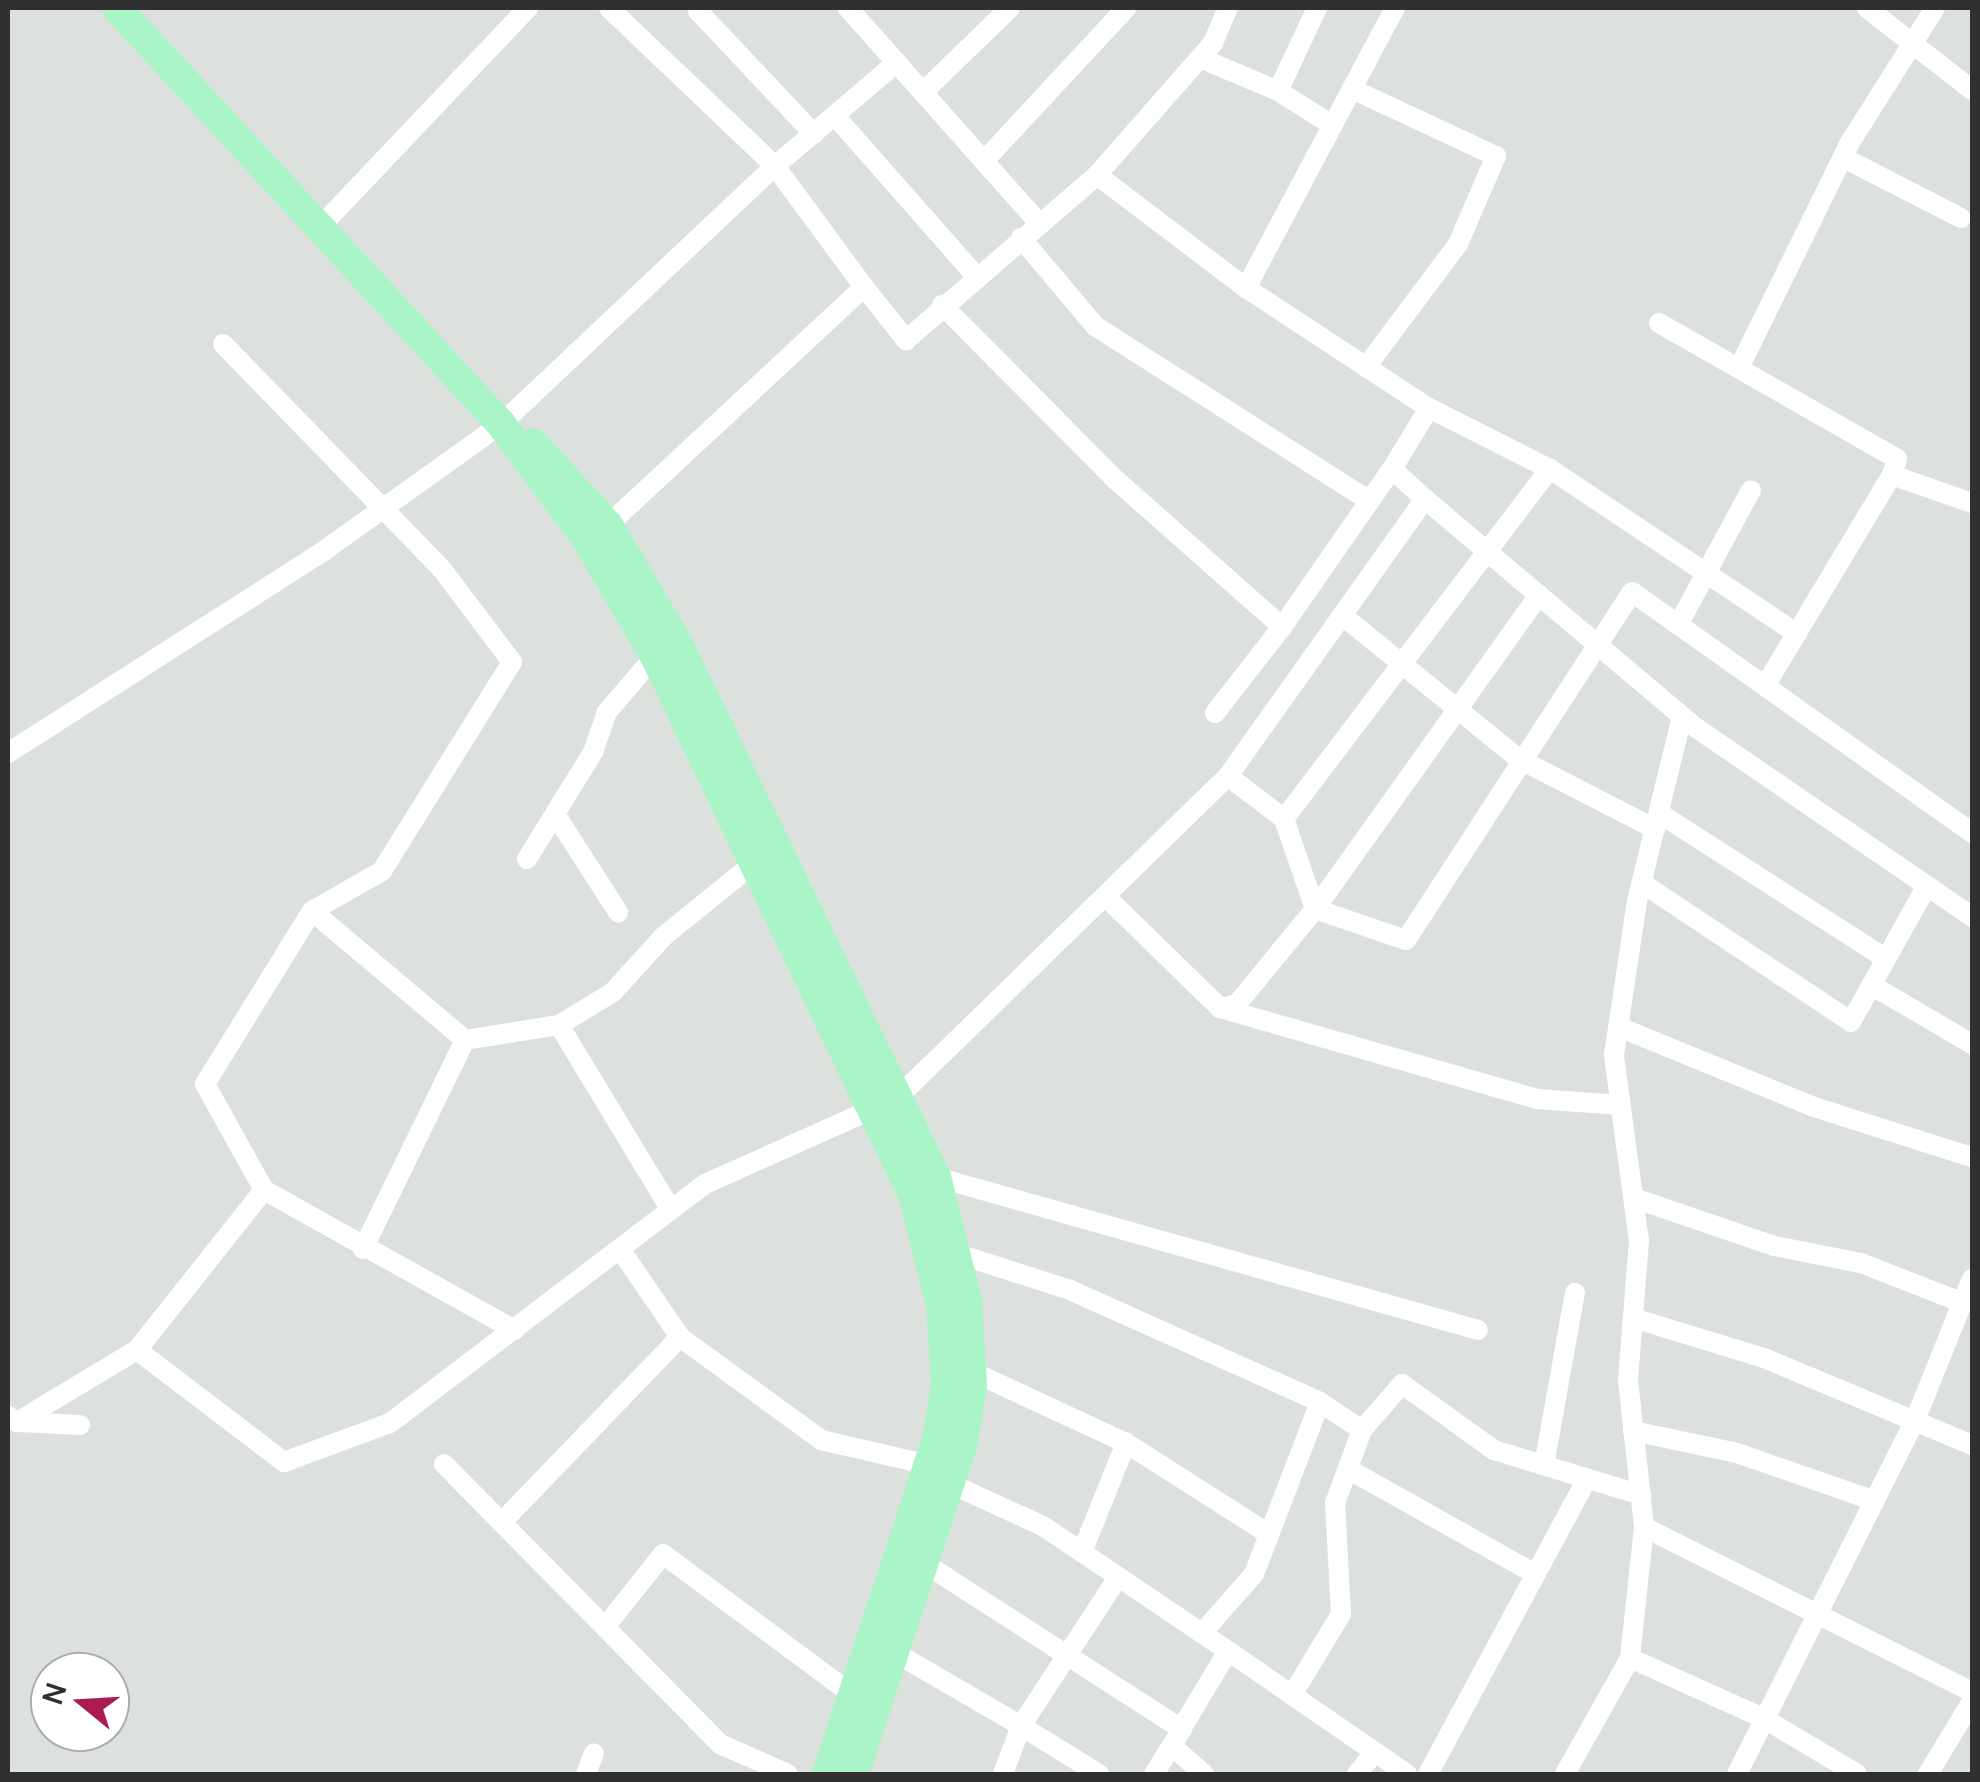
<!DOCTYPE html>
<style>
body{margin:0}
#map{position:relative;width:1980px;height:1782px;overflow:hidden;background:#dde1de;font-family:Manrope,sans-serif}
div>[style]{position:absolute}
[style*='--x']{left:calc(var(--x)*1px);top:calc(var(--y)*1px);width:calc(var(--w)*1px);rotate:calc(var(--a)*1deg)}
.street>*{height:20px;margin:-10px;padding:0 10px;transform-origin:10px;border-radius:10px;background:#fff}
.primary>*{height:30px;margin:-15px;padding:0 15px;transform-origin:15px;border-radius:15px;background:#aaf5c8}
span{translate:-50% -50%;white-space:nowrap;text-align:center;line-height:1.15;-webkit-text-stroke:10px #fff;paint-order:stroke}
.frame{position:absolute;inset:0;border:10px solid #2f302f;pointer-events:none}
.north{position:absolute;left:30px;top:1652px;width:100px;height:100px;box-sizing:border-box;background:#fff;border:2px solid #acacac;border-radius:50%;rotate:288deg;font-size:28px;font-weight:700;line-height:40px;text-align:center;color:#2f302f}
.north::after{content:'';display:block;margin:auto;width:35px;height:45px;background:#ab1b53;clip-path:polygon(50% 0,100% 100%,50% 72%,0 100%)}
</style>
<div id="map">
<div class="street">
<div style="--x:609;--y:8;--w:229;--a:43.6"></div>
<div style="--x:775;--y:166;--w:150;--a:53.7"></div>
<div style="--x:848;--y:8;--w:288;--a:48.4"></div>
<div style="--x:1867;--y:8;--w:133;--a:38"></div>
<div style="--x:698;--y:11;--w:169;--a:46.7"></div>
<div style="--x:1200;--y:58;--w:85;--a:22.9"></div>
<div style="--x:1278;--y:91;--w:64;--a:32.2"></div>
<div style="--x:1352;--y:89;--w:159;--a:25"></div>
<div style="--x:1496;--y:156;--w:96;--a:113.4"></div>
<div style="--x:1458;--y:244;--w:154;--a:126.8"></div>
<div style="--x:1278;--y:91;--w:92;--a:-64.8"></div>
<div style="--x:923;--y:92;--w:121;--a:-44"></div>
<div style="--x:835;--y:116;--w:213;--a:48.6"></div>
<div style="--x:1846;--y:159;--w:129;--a:27.2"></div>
<div style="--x:984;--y:161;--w:209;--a:-47.1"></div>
<div style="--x:1097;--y:175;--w:176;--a:-48.7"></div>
<div style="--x:1213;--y:43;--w:38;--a:-67"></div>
<div style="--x:320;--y:227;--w:302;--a:-46.5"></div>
<div style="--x:1021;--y:238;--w:115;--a:49.9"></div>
<div style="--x:1095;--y:326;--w:326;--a:32.5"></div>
<div style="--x:1246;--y:288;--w:219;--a:33.3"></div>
<div style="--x:1429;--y:408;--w:71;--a:121.2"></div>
<div style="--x:1392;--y:469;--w:45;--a:42.3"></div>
<div style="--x:942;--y:305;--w:247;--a:45.2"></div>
<div style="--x:1116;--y:480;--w:222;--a:41.5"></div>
<div style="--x:1282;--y:627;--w:109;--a:127.9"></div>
<div style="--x:1659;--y:323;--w:274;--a:29.7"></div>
<div style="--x:1897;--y:459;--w:17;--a:107"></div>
<div style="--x:223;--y:344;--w:313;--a:45.8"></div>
<div style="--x:441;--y:568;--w:118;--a:52.9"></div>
<div style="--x:512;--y:662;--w:246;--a:121.9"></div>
<div style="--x:382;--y:871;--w:81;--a:150.3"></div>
<div style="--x:312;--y:911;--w:200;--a:40.1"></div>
<div style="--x:1739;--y:368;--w:250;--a:-63.8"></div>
<div style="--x:1849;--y:144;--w:161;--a:-57.7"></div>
<div style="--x:1429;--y:408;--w:136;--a:26.8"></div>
<div style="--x:608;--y:525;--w:350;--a:-42.9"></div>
<div style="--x:864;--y:287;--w:68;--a:51.6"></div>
<div style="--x:906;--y:340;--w:252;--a:-40.8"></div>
<div style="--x:1097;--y:175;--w:187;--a:37.2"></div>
<div style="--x:1246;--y:288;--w:317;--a:-62"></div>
<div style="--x:1343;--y:616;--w:227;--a:39.1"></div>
<div style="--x:1519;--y:759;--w:153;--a:27.2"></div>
<div style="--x:1678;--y:625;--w:153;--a:-61.6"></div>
<div style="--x:1282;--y:627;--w:193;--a:-55.2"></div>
<div style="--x:1765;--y:686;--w:246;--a:-59"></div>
<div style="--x:1892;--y:475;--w:85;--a:19.3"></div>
<div style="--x:8;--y:753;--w:376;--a:-32.6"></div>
<div style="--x:325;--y:550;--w:216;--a:-35.6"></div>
<div style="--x:501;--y:424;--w:376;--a:-43.3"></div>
<div style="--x:775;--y:166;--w:160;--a:-40.4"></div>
<div style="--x:1228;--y:776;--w:71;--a:37.5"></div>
<div style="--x:1284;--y:819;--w:95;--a:71"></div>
<div style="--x:1659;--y:813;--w:270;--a:32.7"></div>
<div style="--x:555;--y:814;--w:117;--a:57.3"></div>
<div style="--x:1284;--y:819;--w:440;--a:-52.8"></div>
<div style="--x:1550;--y:469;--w:297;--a:33.7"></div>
<div style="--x:527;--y:859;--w:126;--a:-58.3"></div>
<div style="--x:593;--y:752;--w:42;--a:-70.7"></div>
<div style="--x:607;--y:712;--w:74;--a:-49.4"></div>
<div style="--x:1642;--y:883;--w:251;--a:33.6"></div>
<div style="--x:1851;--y:1022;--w:154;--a:-60.9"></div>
<div style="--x:1105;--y:896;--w:161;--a:44.2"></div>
<div style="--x:1220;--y:1008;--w:330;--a:16"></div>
<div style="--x:1537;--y:1099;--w:84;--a:4.1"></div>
<div style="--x:1315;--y:909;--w:96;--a:18.8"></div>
<div style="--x:1406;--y:940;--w:415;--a:-57"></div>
<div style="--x:1632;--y:592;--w:417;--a:35.3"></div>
<div style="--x:1871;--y:985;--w:117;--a:30.3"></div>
<div style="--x:1220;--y:1008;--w:17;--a:-13"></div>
<div style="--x:1237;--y:1004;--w:123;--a:-50.6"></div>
<div style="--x:1315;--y:909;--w:386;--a:-54.5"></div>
<div style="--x:1619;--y:1027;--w:211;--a:22.3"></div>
<div style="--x:1814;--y:1107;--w:166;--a:17.6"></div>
<div style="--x:936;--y:1177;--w:563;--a:15.76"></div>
<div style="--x:264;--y:1190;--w:121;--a:-119.1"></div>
<div style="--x:205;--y:1084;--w:203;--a:-58.3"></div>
<div style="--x:1634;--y:1198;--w:148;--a:18.9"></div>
<div style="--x:1774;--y:1246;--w:89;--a:11.1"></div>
<div style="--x:1861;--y:1263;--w:110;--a:21.4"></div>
<div style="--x:671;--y:1210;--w:216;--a:-121.2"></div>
<div style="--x:559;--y:1025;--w:63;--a:-31.4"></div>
<div style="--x:613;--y:992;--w:76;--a:-47.7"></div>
<div style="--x:664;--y:936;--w:114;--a:-39"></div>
<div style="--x:363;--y:1249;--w:233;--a:-64"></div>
<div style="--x:465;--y:1040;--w:95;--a:-9.1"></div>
<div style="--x:620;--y:1249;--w:107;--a:55.7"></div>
<div style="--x:955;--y:1253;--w:121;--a:17.8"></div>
<div style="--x:1070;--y:1290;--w:274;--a:24.1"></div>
<div style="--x:1320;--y:1402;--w:184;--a:111"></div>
<div style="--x:1254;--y:1574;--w:79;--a:131.4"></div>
<div style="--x:1633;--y:1318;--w:137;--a:17"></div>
<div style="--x:1764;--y:1358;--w:225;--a:22.7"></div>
<div style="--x:137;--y:1350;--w:204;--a:-51.6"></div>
<div style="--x:264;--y:1190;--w:287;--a:29.2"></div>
<div style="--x:971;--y:1371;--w:171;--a:24.9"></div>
<div style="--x:1126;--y:1443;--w:169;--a:32.5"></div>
<div style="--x:1320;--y:1402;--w:50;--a:33.7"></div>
<div style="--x:1362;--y:1430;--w:61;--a:-49"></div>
<div style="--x:1402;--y:1384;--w:113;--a:35.7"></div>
<div style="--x:1494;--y:1450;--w:154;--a:17"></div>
<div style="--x:8;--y:1416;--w:11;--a:34"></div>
<div style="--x:17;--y:1422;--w:140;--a:-31"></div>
<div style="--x:137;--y:1350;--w:185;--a:37.3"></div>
<div style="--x:284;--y:1462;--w:113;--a:-20.2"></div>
<div style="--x:390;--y:1423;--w:395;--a:-37.2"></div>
<div style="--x:705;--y:1184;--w:210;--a:-24.1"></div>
<div style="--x:897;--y:1098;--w:462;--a:-44.2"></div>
<div style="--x:1228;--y:776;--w:340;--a:-54.6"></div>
<div style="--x:1425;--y:499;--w:350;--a:40.2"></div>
<div style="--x:1692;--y:725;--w:340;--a:34.4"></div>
<div style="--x:19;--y:1422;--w:61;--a:2.8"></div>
<div style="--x:1633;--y:1431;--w:106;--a:11.9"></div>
<div style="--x:1737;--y:1453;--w:146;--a:19.2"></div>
<div style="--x:444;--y:1464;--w:393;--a:45.4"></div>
<div style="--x:720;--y:1744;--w:74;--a:23.8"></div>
<div style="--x:1544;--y:1465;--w:175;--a:-79.8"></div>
<div style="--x:1348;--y:1469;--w:214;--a:29.3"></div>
<div style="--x:938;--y:1478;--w:115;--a:24.6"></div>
<div style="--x:1043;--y:1526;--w:223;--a:34"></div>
<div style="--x:502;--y:1522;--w:257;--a:-46.1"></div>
<div style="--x:680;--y:1337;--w:175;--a:36.1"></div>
<div style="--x:821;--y:1440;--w:111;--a:13"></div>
<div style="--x:1644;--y:1527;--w:367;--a:26.7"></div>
<div style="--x:1082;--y:1552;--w:118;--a:-68"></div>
<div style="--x:924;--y:1563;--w:307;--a:32.8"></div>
<div style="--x:1182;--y:1729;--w:53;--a:121.9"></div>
<div style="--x:605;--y:1627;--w:93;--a:-51.5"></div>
<div style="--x:663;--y:1554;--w:237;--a:36.6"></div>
<div style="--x:894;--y:1652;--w:147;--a:30.2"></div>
<div style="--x:1021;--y:1726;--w:51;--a:110.6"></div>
<div style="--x:1630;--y:1658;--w:148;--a:24.3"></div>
<div style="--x:1765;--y:1719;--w:107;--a:30.9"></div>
<div style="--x:1292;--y:1695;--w:95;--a:-58.8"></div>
<div style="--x:1341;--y:1614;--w:111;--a:-93.1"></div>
<div style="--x:1335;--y:1503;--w:78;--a:-69.7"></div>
<div style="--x:1181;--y:1729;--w:91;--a:-58.9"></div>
<div style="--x:1228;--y:1651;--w:217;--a:34.5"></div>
<div style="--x:1173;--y:1747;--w:41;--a:41.1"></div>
<div style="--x:586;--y:1774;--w:22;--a:-69"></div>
<div style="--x:1099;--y:1774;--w:92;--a:-148.4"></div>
<div style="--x:1021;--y:1726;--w:178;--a:-56.9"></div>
<div style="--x:1357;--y:1774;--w:28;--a:-51"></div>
<div style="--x:1428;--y:1774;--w:335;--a:-61.7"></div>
<div style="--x:1565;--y:1774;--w:133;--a:-60.7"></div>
<div style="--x:1630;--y:1658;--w:132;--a:-83.9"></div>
<div style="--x:1644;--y:1527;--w:148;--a:-96.2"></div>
<div style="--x:1628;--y:1380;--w:139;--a:-85.5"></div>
<div style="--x:1639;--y:1241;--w:188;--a:-97.7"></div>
<div style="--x:1614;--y:1055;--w:156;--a:-81.5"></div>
<div style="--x:1637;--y:901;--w:189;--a:-76.3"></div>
<div style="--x:1737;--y:1774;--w:398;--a:-63.3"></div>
<div style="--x:1916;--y:1418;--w:150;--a:-68.1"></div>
<div style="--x:1928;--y:1774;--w:85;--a:-58.9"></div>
</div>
<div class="primary">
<div style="--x:117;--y:8;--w:566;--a:47.29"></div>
<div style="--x:501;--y:424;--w:144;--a:53.4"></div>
<div style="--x:587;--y:540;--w:134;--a:59.6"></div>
<div style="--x:655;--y:656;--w:600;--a:64.42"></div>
<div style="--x:914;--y:1197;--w:110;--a:75.8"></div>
<div style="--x:941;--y:1304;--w:80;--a:86.4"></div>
<div style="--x:946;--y:1384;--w:53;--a:98.7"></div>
<div style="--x:938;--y:1436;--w:356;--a:108.2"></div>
<div style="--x:533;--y:443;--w:111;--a:47.6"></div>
<div style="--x:608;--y:525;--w:138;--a:59.5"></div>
<div style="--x:678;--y:644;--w:592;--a:64.17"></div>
<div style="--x:936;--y:1177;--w:127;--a:75.9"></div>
<div style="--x:967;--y:1300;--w:85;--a:86.6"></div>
<div style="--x:972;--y:1385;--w:58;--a:99"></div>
<div style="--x:963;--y:1442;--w:349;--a:108.2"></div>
</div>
<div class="frame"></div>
<div class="north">N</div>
</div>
